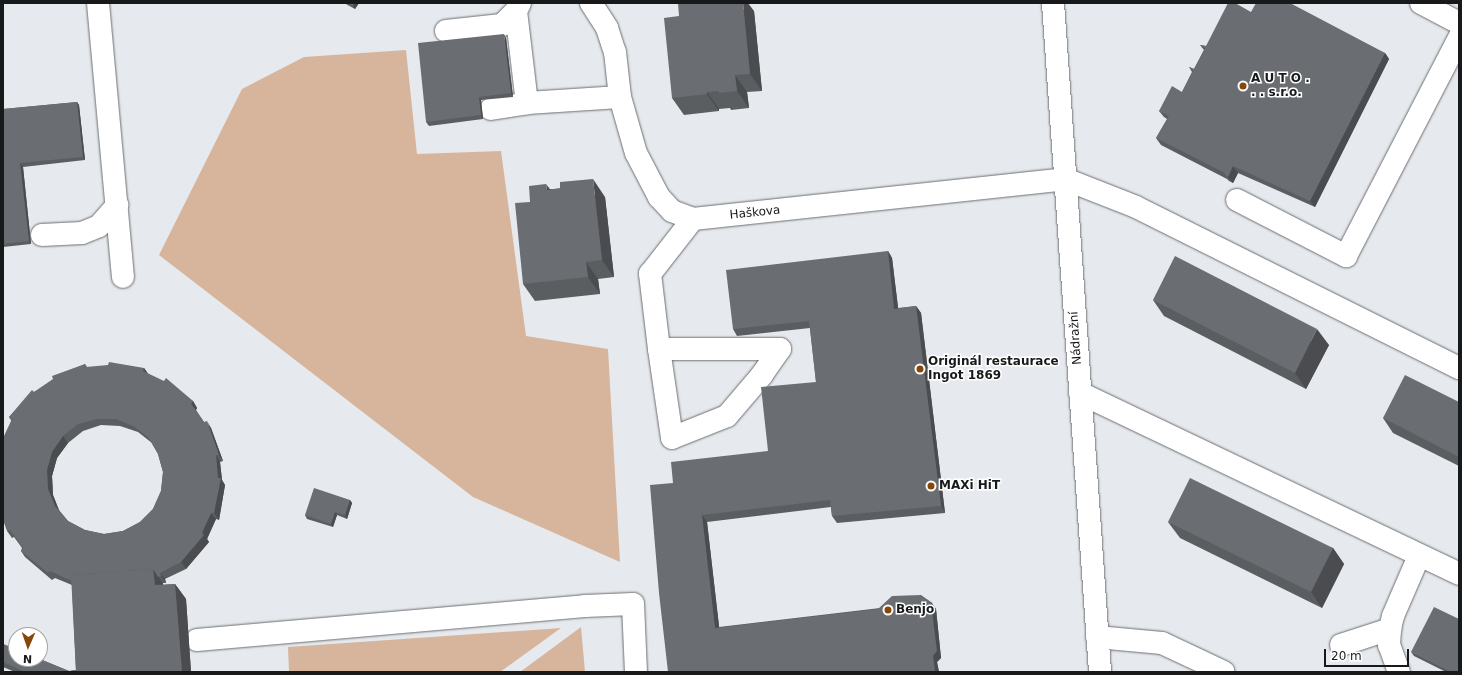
<!DOCTYPE html>
<meta charset="utf-8">
<style>
body{margin:0}
#map{position:relative;width:1462px;height:675px;overflow:hidden;background:#e6eaee;font-family:"DejaVu Sans",sans-serif}
div>[style]{position:absolute}
[style*='--x']{left:calc(var(--x)*1px);top:calc(var(--y)*1px);width:calc(var(--w)*1px);rotate:calc(var(--a)*1deg)}
.green>*{inset:0;background:#d7b59c}
.roads{filter:drop-shadow(0 0 1px #6b6e71) drop-shadow(0 0 1px #6b6e71)}
.minor>*{height:22px;margin:-11px;padding:0 11px;transform-origin:11px;border-radius:11px;background:#fff}
.wall>*{inset:0;background:#5b5e61}
.shaded-wall>*{inset:0;background:#4a4c4f}
.building>*{inset:0;background:#6a6d71}
.dots>*{width:11px;height:11px;translate:-50% -50%;box-sizing:border-box;border:2px solid #fff;border-radius:50%}
span{translate:-50% -50%;white-space:nowrap;text-align:center;line-height:1.15;-webkit-text-stroke:3px #fff;paint-order:stroke}
.poi-label{font-size:12px;color:#17191a;font-weight:700}
.left{translate:0 -50%;text-align:left}
.street-label{font-size:12px;color:#17191a}
.frame{position:absolute;inset:0;border:4px solid #17191a;pointer-events:none}
.north{position:absolute;left:8px;top:627px;width:40px;height:40px;box-sizing:border-box;background:#fff;border:1px solid #a2a3a3;border-radius:50%;rotate:182deg;font-size:11px;font-weight:700;line-height:16px;text-align:center;color:#17191a}
.north::after{content:'';display:block;margin:auto;width:14px;height:18px;background:#86470b;clip-path:polygon(50% 0,100% 100%,50% 72%,0 100%)}
.scale{position:absolute;left:1324px;top:649px;width:85px;height:18px;box-sizing:border-box;border:2px solid #17191a;border-top:0;padding-left:5px;font-size:12px;line-height:14px;white-space:nowrap;color:#17191a;-webkit-text-stroke:3px #fff;paint-order:stroke}
</style>
<div id="map">
<div class="green">
<div style="clip-path:polygon(406px 50px,417px 154px,501px 151px,526px 336px,608px 349px,620px 562px,473px 497px,159px 255px,242px 89px,304px 57px)"></div>
<div style="clip-path:polygon(581px 627px,585px 672px,520px 672px)"></div>
<div style="clip-path:polygon(561px 628px,500px 672px,289px 672px,288px 647px)"></div>
</div>
<div class="roads">
<div class="minor">
<div style="--x:98;--y:3;--w:275;--a:84.8"></div>
<div style="--x:591;--y:3;--w:30;--a:57"></div>
<div style="--x:607;--y:28;--w:25;--a:72"></div>
<div style="--x:615;--y:52;--w:45;--a:83.7"></div>
<div style="--x:620;--y:97;--w:58;--a:74.1"></div>
<div style="--x:636;--y:153;--w:50;--a:62.4"></div>
<div style="--x:659;--y:197;--w:19;--a:47"></div>
<div style="--x:672;--y:211;--w:22;--a:21"></div>
<div style="--x:693;--y:219;--w:374;--a:-6.1"></div>
<div style="--x:1065;--y:179;--w:76;--a:21.5"></div>
<div style="--x:1136;--y:207;--w:361;--a:26.5"></div>
<div style="--x:1053;--y:3;--w:671;--a:85.98"></div>
<div style="--x:1421;--y:3;--w:43;--a:27.8"></div>
<div style="--x:516;--y:11;--w:93;--a:83.2"></div>
<div style="--x:446;--y:31;--w:56;--a:-6.1"></div>
<div style="--x:502;--y:25;--w:20;--a:-45"></div>
<div style="--x:516;--y:11;--w:9;--a:-63"></div>
<div style="--x:491;--y:109;--w:36;--a:-9"></div>
<div style="--x:527;--y:103;--w:93;--a:-3.7"></div>
<div style="--x:1237;--y:200;--w:123;--a:27.2"></div>
<div style="--x:1346;--y:256;--w:246;--a:-62.6"></div>
<div style="--x:42;--y:235;--w:40;--a:-2.9"></div>
<div style="--x:82;--y:233;--w:18;--a:-22"></div>
<div style="--x:99;--y:226;--w:28;--a:-49"></div>
<div style="--x:659;--y:349;--w:121;--a:0"></div>
<div style="--x:780;--y:349;--w:32;--a:125"></div>
<div style="--x:762;--y:375;--w:54;--a:130.5"></div>
<div style="--x:727;--y:416;--w:59;--a:158.2"></div>
<div style="--x:672;--y:438;--w:90;--a:-98.3"></div>
<div style="--x:659;--y:349;--w:76;--a:-96.8"></div>
<div style="--x:650;--y:274;--w:70;--a:-52"></div>
<div style="--x:1080;--y:393;--w:420;--a:25.5"></div>
<div style="--x:1097;--y:637;--w:65;--a:5.3"></div>
<div style="--x:1162;--y:643;--w:68;--a:25.1"></div>
<div style="--x:197;--y:640;--w:389;--a:-5"></div>
<div style="--x:585;--y:606;--w:48;--a:-2.4"></div>
<div style="--x:633;--y:604;--w:68;--a:87.5"></div>
<div style="--x:1341;--y:645;--w:52;--a:-18.1"></div>
<div style="--x:1399;--y:672;--w:29;--a:-110"></div>
<div style="--x:1389;--y:645;--w:16;--a:-86"></div>
<div style="--x:1390;--y:629;--w:13;--a:-77"></div>
<div style="--x:1393;--y:616;--w:65;--a:-66.6"></div>
</div>
</div>
<div class="wall">
<div style="clip-path:polygon(344px 3px,359px 3px,355px 9px)"></div>
<div style="clip-path:polygon(699px 4px,754px 11px,762px 91px,747px 92px,749px 108px,731px 110px,730px 108px,719px 109px,719px 111px,684px 115px,672px 98px,679px 16px)"></div>
<div style="clip-path:polygon(1251px 12px,1385px 53px,1389px 59px,1315px 207px,1238px 173px,1233px 183px,1229px 181px,1227px 179px,1161px 145px,1156px 138px,1167px 119px,1164px 117px,1159px 111px,1182px 92px,1192px 72px,1189px 67px,1194px 69px,1204px 50px,1200px 45px,1206px 46px)"></div>
<div style="clip-path:polygon(506px 38px,513px 97px,481px 100px,483px 119px,429px 126px,426px 122px)"></div>
<div style="clip-path:polygon(77px 102px,79px 105px,85px 160px,23px 167px,31px 244px,3px 247px,3px 109px)"></div>
<div style="clip-path:polygon(550px 189px,605px 197px,614px 277px,598px 279px,600px 294px,535px 301px,523px 284px,530px 202px)"></div>
<div style="clip-path:polygon(888px 251px,892px 258px,898px 308px,916px 306px,921px 313px,945px 513px,837px 523px,832px 516px,831px 507px,707px 522px,719px 627px,931px 602px,936px 609px,941px 658px,937px 662px,939px 672px,668px 672px,673px 483px,768px 451px,816px 382px,810px 328px,737px 336px,733px 329px)"></div>
<div style="clip-path:polygon(1153px 300px,1329px 345px,1306px 389px,1164px 316px)"></div>
<div style="clip-path:polygon(evenodd,85px 364px,87px 367px,144px 368px,148px 374px,193px 401px,197px 408px,196px 410px,204px 422px,211px 428px,223px 461px,220px 462px,222px 480px,225px 485px,219px 520px,216px 519px,207px 539px,209px 542px,186px 569px,165px 579px,166px 583px,163px 583px,163px 585px,175px 584px,186px 599px,191px 672px,15px 672px,3px 667px,3px 644px,69px 671px,76px 670px,72px 585px,55px 578px,52px 580px,25px 557px,21px 551px,22px 548px,14px 537px,12px 538px,7px 531px,11px 420px,9px 417px,34px 392px,85px 364px,101px 425px,120px 426px,138px 432px,152px 443px,158px 454px,163px 472px,161px 491px,153px 509px,140px 522px,123px 531px,104px 534px,85px 530px,68px 521px,59px 510px,53px 495px,52px 476px,57px 458px,68px 443px,83px 431px,101px 425px)"></div>
<div style="clip-path:polygon(1459px 402px,1459px 466px,1393px 433px,1383px 418px)"></div>
<div style="clip-path:polygon(350px 500px,352px 503px,347px 519px,337px 515px,333px 527px,307px 519px,305px 515px)"></div>
<div style="clip-path:polygon(1168px 522px,1333px 548px,1344px 564px,1322px 608px,1180px 538px)"></div>
<div style="clip-path:polygon(1411px 652px,1459px 672px,1446px 672px,1414px 656px)"></div>
</div>
<div class="shaded-wall">
<div style="clip-path:polygon(354px 3px,359px 3px,355px 9px,353px 6px)"></div>
<div style="clip-path:polygon(743px 3px,748px 3px,754px 11px,762px 91px,750px 74px)"></div>
<div style="clip-path:polygon(504px 34px,506px 38px,513px 97px,511px 93px)"></div>
<div style="clip-path:polygon(1385px 53px,1389px 59px,1315px 207px,1310px 201px)"></div>
<div style="clip-path:polygon(735px 75px,747px 92px,749px 108px,737px 91px)"></div>
<div style="clip-path:polygon(707px 92px,719px 109px,719px 111px,707px 94px)"></div>
<div style="clip-path:polygon(479px 97px,481px 100px,483px 119px,481px 115px)"></div>
<div style="clip-path:polygon(77px 102px,79px 105px,85px 160px,83px 157px)"></div>
<div style="clip-path:polygon(20px 163px,23px 167px,31px 244px,29px 241px)"></div>
<div style="clip-path:polygon(1233px 166px,1238px 173px,1233px 183px,1228px 177px)"></div>
<div style="clip-path:polygon(593px 179px,605px 197px,614px 277px,602px 260px)"></div>
<div style="clip-path:polygon(546px 184px,559px 201px,547px 190px)"></div>
<div style="clip-path:polygon(888px 251px,892px 258px,899px 315px,894px 309px)"></div>
<div style="clip-path:polygon(586px 262px,598px 279px,600px 294px,588px 277px)"></div>
<div style="clip-path:polygon(916px 306px,921px 313px,945px 513px,941px 506px)"></div>
<div style="clip-path:polygon(1317px 329px,1329px 345px,1306px 389px,1295px 373px)"></div>
<div style="clip-path:polygon(144px 368px,149px 375px,143px 371px)"></div>
<div style="clip-path:polygon(193px 401px,197px 408px,196px 410px,191px 404px)"></div>
<div style="clip-path:polygon(207px 421px,211px 428px,223px 461px,219px 455px)"></div>
<div style="clip-path:polygon(63px 436px,68px 443px,57px 458px,52px 476px,53px 495px,60px 513px,55px 506px,48px 489px,47px 470px,52px 452px)"></div>
<div style="clip-path:polygon(216px 455px,220px 462px,222px 480px,225px 485px,219px 520px,214px 513px,218px 478px)"></div>
<div style="clip-path:polygon(350px 500px,352px 503px,347px 519px,345px 515px)"></div>
<div style="clip-path:polygon(335px 512px,337px 515px,333px 527px,331px 524px)"></div>
<div style="clip-path:polygon(211px 513px,216px 519px,207px 539px,209px 542px,186px 569px,181px 562px,202px 533px)"></div>
<div style="clip-path:polygon(702px 515px,707px 522px,720px 634px,715px 628px)"></div>
<div style="clip-path:polygon(1333px 548px,1344px 564px,1322px 608px,1311px 592px)"></div>
<div style="clip-path:polygon(153px 569px,163px 583px,165px 600px,155px 585px)"></div>
<div style="clip-path:polygon(160px 573px,165px 579px,166px 583px,161px 576px)"></div>
<div style="clip-path:polygon(175px 584px,186px 599px,191px 672px,182px 672px)"></div>
<div style="clip-path:polygon(931px 602px,936px 609px,941px 658px,937px 662px,939px 672px,935px 672px,933px 656px)"></div>
</div>
<div class="building">
<div style="clip-path:polygon(347px 3px,354px 3px,353px 6px)"></div>
<div style="clip-path:polygon(678px 3px,696px 3px,696px 4px,706px 3px,743px 3px,750px 74px,735px 75px,737px 91px,719px 93px,719px 91px,707px 92px,707px 94px,672px 98px,664px 18px,679px 16px)"></div>
<div style="clip-path:polygon(1228px 3px,1235px 3px,1251px 12px,1256px 3px,1290px 3px,1385px 53px,1310px 201px,1233px 166px,1228px 177px,1225px 175px,1225px 173px,1156px 138px,1169px 116px,1159px 111px,1172px 86px,1182px 92px,1193px 71px,1189px 67px,1194px 69px,1205px 48px,1200px 45px,1206px 46px)"></div>
<div style="clip-path:polygon(504px 34px,511px 93px,479px 97px,481px 115px,426px 122px,418px 43px)"></div>
<div style="clip-path:polygon(77px 102px,83px 157px,20px 163px,29px 241px,3px 244px,3px 109px)"></div>
<div style="clip-path:polygon(593px 179px,602px 260px,586px 262px,588px 277px,523px 284px,515px 203px,530px 202px,529px 186px,546px 184px,547px 190px,560px 188px,560px 182px)"></div>
<div style="clip-path:polygon(888px 251px,894px 309px,916px 306px,941px 506px,832px 516px,830px 500px,702px 515px,715px 628px,878px 609px,892px 596px,921px 595px,931px 602px,937px 651px,933px 656px,935px 672px,668px 672px,659px 593px,650px 485px,673px 483px,671px 462px,768px 451px,761px 387px,816px 382px,809px 321px,733px 329px,726px 270px)"></div>
<div style="clip-path:polygon(1175px 256px,1317px 329px,1295px 373px,1153px 300px)"></div>
<div style="clip-path:polygon(evenodd,109px 362px,144px 368px,143px 371px,164px 381px,166px 378px,193px 401px,191px 404px,204px 422px,207px 421px,219px 455px,216px 455px,218px 478px,221px 478px,214px 513px,211px 513px,202px 533px,204px 535px,181px 562px,160px 573px,161px 576px,158px 577px,153px 569px,71px 575px,72px 581px,50px 571px,48px 573px,21px 551px,23px 548px,10px 530px,7px 531px,3px 520px,3px 438px,12px 419px,9px 417px,32px 390px,34px 392px,53px 379px,52px 376px,85px 364px,86px 367px,108px 365px,109px 362px,97px 419px,116px 419px,133px 426px,148px 437px,158px 454px,163px 472px,161px 491px,153px 509px,140px 522px,123px 531px,104px 534px,85px 530px,68px 521px,55px 506px,48px 489px,47px 470px,52px 452px,63px 436px,78px 424px,97px 419px)"></div>
<div style="clip-path:polygon(1405px 375px,1459px 402px,1459px 457px,1383px 418px)"></div>
<div style="clip-path:polygon(1190px 478px,1333px 548px,1311px 592px,1168px 522px)"></div>
<div style="clip-path:polygon(314px 488px,350px 500px,345px 515px,335px 512px,331px 524px,305px 515px)"></div>
<div style="clip-path:polygon(153px 569px,155px 585px,175px 584px,182px 672px,76px 672px,71px 575px)"></div>
<div style="clip-path:polygon(1434px 607px,1459px 619px,1459px 672px,1451px 672px,1411px 652px)"></div>
<div style="clip-path:polygon(3px 644px,16px 649px,16px 659px,40px 659px,69px 671px,76px 670px,76px 672px,25px 672px,3px 662px)"></div>
</div>
<div class="dots">
<div style="left:1243px;top:86px;background:#86470b"></div>
<div style="left:920px;top:369px;background:#86470b"></div>
<div style="left:931px;top:486px;background:#86470b"></div>
<div style="left:888px;top:610px;background:#86470b"></div>
</div>
<div class="poi-label">
<span class="left" style="left:1251px;top:86px">A U T O .<br>. . s.r.o.</span>
<span class="left" style="left:928px;top:369px">Originál restaurace<br>Ingot 1869</span>
<span class="left" style="left:939px;top:486px">MAXi HiT</span>
<span class="left" style="left:896px;top:610px">Benjo</span>
</div>
<div class="street-label">
<span style="left:755px;top:213px;rotate:-6deg">Haškova</span>
<span style="left:1076px;top:338px;rotate:-94deg">Nádražní</span>
</div>
<div class="frame"></div>
<div class="north">N</div>
<div class="scale">20 m</div>
</div>
